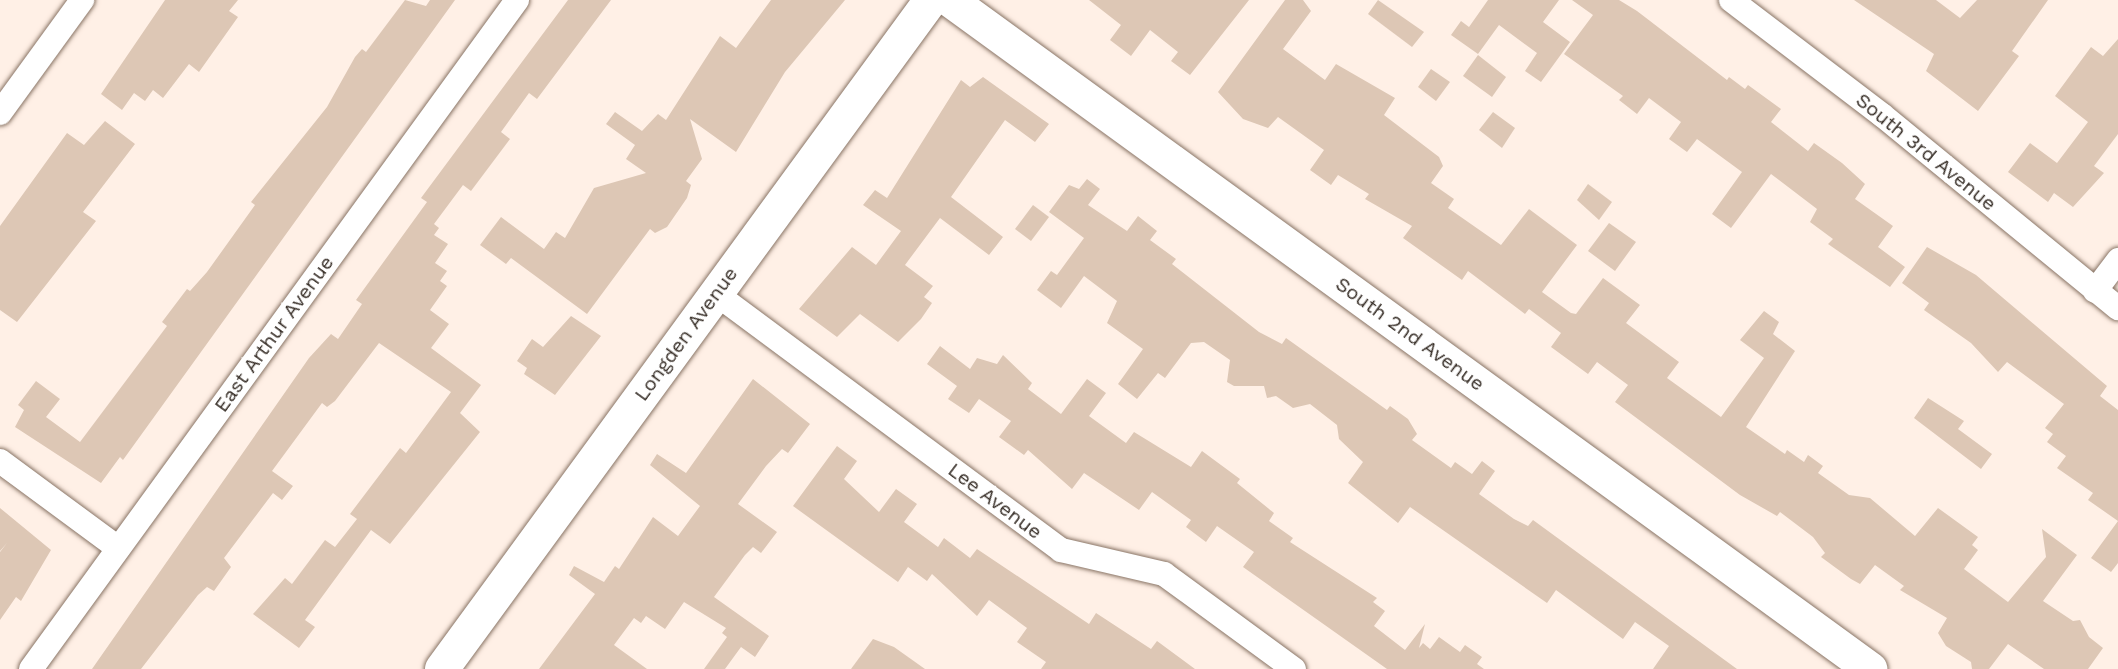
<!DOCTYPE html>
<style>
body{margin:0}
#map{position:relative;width:2118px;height:669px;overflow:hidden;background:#fff0e6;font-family:"Work Sans",sans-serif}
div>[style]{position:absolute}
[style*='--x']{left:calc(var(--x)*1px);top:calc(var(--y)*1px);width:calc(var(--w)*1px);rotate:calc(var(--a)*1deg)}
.building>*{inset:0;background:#ddc7b5}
.roads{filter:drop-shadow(0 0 2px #897465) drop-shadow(0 0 2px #897465)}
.street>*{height:24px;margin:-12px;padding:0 12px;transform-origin:12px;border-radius:12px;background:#fff}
.secondary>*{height:34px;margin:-17px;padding:0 17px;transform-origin:17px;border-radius:17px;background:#fff}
span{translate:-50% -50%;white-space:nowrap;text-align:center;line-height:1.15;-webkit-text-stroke:6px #fff;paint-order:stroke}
.street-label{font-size:20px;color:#352c25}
</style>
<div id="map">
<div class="building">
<div style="clip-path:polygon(165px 0,238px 0,229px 11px,238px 17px,199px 72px,189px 64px,163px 98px,153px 90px,145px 101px,134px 93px,122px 110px,101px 94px)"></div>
<div style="clip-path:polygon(405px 0,426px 6px,430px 0,455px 0,123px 460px,120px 457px,101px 483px,15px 427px,24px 410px,18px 405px,36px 381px,60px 399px,46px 417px,80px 442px,167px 326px,162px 322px,187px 289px,190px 291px,207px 272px,255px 205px,251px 202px,327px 107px,355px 57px,362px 49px,366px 52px)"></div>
<div style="clip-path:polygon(568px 0,611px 0,537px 99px,529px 93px,501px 132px,510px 139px,471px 191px,463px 185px,434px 224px,439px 228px,434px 235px,448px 244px,435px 263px,447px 271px,440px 281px,447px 286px,430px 310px,449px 324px,431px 348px,481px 385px,460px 413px,480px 432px,390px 544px,371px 530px,305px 620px,315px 627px,299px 648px,253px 614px,285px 578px,292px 584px,325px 540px,335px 547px,357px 519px,350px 514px,400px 448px,406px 453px,451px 392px,379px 343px,335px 401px,327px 407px,322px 403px,272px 471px,293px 486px,282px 500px,273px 493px,224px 558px,231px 567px,214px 591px,207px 587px,198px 595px,141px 669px,92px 669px,309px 358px,331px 334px,338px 339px,362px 304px,356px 300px,427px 202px,421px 198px)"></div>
<div style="clip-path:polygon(771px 0,845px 0,785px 72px,736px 152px,690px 119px,702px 159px,686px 181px,691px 185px,687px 198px,667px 227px,655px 233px,650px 229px,587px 314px,511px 258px,506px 264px,480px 245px,501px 217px,544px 249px,556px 232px,565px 238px,594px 188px,646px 173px,626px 159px,635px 145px,606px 124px,615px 112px,642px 131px,658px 114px,666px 120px,720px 36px,736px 48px)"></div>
<div style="clip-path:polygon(1089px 0,1249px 0,1190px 75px,1171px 61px,1178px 52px,1150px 30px,1131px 56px,1110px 40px,1121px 25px)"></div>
<div style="clip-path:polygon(1285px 0,1303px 0,1311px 11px,1283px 49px,1325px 80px,1336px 64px,1395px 98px,1384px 115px,1439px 157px,1443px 166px,1431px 183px,1454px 199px,1448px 208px,1501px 245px,1529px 209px,1577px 245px,1542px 292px,1571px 313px,1576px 314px,1603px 278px,1640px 305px,1626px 323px,1679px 362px,1667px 378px,1721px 417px,1764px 358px,1740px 340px,1764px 311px,1779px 322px,1773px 334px,1795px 351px,1746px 427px,1785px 454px,1787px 450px,1804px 462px,1808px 455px,1823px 466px,1818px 473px,1849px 495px,1870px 498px,1915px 536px,1938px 508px,1978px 537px,1972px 545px,1978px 550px,1964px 569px,2008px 602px,2046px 557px,2042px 529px,2077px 555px,2043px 601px,2073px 621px,2080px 620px,2089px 637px,2103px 648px,2088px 669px,2044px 669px,2008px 644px,1989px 669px,1972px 669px,1971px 662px,1946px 646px,1938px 633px,1947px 618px,1900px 590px,1904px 586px,1875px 565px,1860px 584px,1851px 579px,1821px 557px,1825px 553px,1813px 537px,1780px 512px,1777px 516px,1740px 495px,1615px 402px,1628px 385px,1597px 362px,1588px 374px,1551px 347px,1561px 333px,1529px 309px,1525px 314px,1468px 271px,1462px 280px,1403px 238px,1412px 226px,1365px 199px,1369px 194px,1338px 175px,1331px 185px,1310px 170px,1324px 150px,1278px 117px,1268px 128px,1243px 119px,1218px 92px)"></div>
<div style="clip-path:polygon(1378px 0,1424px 32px,1412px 47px,1368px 14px)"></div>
<div style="clip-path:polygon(1488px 0,1559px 0,1543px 22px,1570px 42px,1541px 82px,1525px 71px,1537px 53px,1499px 25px,1478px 54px,1451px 35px,1461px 21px,1469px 27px)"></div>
<div style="clip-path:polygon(1572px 0,1619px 0,1637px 11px,1727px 80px,1729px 77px,1745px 89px,1748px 85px,1781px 109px,1771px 122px,1808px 151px,1814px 143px,1842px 163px,1865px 184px,1855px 199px,1893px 226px,1878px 247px,1905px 267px,1890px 287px,1828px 244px,1833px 239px,1810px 222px,1817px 209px,1771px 174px,1731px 228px,1712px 214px,1742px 172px,1697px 139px,1687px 152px,1669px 139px,1681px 122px,1649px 98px,1637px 114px,1619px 100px,1623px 96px,1564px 54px,1593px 15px)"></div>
<div style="clip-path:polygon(1854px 0,1936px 0,1960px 18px,1977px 0,2048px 0,2012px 51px,2019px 56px,1978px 111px,1926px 71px,1934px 54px)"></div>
<div style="clip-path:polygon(2118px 39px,2118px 134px,2094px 166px,2104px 173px,2073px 207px,2054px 193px,2048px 202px,2008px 172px,2030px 143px,2057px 163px,2088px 122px,2055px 96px,2091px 47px,2103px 56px)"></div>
<div style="clip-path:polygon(1478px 55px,1506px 77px,1492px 97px,1463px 76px)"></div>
<div style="clip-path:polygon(1431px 69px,1450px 82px,1436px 101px,1418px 87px)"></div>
<div style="clip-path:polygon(983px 77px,1049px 124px,1035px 142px,1005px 120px,951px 197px,1003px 237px,989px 255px,940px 218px,905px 265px,933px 286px,924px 297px,932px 303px,921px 319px,898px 342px,860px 314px,837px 337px,799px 309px,852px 247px,876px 265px,901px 231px,863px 205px,875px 190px,887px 198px,961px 80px,970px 87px)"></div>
<div style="clip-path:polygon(1493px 112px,1515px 128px,1502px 148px,1479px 130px)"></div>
<div style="clip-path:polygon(105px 121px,135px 144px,83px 212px,96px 221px,17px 322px,0 310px,0 226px,67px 133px,84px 145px)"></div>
<div style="clip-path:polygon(1087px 179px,1100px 189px,1088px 205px,1127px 231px,1138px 216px,1157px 231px,1150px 240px,1176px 259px,1172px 264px,1259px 332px,1282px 344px,1286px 338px,1387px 410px,1390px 406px,1408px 419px,1417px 434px,1412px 440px,1451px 468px,1455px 462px,1472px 474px,1482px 461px,1495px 471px,1479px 494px,1514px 519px,1528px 526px,1533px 520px,1737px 669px,1653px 669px,1669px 646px,1635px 622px,1623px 639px,1556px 590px,1547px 603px,1410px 507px,1398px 523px,1348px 483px,1363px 462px,1339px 439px,1337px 425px,1310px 404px,1293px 408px,1276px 396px,1267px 398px,1264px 386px,1234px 386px,1227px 382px,1230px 360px,1204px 342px,1191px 343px,1165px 378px,1158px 373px,1137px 399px,1118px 384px,1143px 349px,1107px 323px,1117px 301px,1084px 276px,1061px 308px,1037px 290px,1051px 271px,1057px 275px,1084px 238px,1049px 212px,1069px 185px,1079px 189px)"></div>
<div style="clip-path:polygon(1588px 184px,1612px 202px,1599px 220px,1577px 200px)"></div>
<div style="clip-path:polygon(1033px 205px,1049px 217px,1031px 241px,1015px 229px)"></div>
<div style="clip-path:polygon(1609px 223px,1636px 242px,1615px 271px,1588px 251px)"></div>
<div style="clip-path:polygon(1927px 247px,1976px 275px,2107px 386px,2100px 396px,2118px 410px,2118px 563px,2111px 572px,2091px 558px,2118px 521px,2088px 500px,2093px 493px,2057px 468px,2066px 456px,2047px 442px,2053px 434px,2045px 428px,2064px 404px,2007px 362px,1998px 372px,1971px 343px,1924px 310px,1929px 303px,1902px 283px)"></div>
<div style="clip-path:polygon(571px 316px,601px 336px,555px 395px,524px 374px,527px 368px,517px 361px,532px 339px,543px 347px)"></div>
<div style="clip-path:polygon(940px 346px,970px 369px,977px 358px,997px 364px,1003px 355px,1032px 383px,1028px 389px,1061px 414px,1087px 379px,1106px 393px,1089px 416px,1126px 443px,1134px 432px,1191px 467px,1202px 451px,1240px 479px,1237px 483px,1274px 513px,1269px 521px,1293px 538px,1290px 542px,1377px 598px,1373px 602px,1385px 611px,1374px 626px,1405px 650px,1425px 624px,1419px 648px,1423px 643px,1430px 649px,1439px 637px,1460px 652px,1465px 645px,1482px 657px,1477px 664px,1484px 669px,1387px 669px,1243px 567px,1254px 552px,1217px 526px,1206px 542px,1186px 527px,1191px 520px,1152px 492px,1139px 510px,1084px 473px,1072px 489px,1028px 450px,1024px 455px,999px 437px,1011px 421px,979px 399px,969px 413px,948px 399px,957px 386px,927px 364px)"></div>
<div style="clip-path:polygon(753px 379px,810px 424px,788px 453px,782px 449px,766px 466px,738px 504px,777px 532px,761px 553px,753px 547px,745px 555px,714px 597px,769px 636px,755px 657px,741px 647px,725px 669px,704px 669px,727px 637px,722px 633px,726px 628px,684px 602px,665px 629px,646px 616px,641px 623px,634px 618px,614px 645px,647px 669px,539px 669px,595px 594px,569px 575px,574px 566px,604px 582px,615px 566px,619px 569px,653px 517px,678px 536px,700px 506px,650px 465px,657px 454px,686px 473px)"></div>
<div style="clip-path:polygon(1928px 398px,1964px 421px,1958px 429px,1992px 454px,1981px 469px,1914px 418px)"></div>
<div style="clip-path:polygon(837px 446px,857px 461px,844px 479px,879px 512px,896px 489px,917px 504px,904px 522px,938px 547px,944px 538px,970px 558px,977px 549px,1089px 624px,1096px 613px,1151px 649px,1157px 641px,1195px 669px,1041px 669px,1046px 662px,1017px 642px,1027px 628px,989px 600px,977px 616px,932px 574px,927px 581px,908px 567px,898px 582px,793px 506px)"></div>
<div style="clip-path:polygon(0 508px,51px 550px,21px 601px,16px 597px,0 620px,0 552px,7px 543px,0 551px)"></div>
<div style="clip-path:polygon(873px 639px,894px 647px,925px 669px,851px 669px)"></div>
</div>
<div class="roads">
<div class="street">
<div style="--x:1731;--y:0;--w:190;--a:37.3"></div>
<div style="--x:1882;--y:115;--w:305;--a:39.3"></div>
<div style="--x:0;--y:113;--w:140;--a:-54"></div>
<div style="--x:2095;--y:291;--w:39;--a:-53"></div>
<div style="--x:715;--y:293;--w:431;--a:36.6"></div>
<div style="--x:1061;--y:550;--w:106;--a:13.1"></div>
<div style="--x:1164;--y:574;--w:161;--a:36.2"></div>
<div style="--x:0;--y:461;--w:147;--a:36.4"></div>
<div style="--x:31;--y:669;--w:827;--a:-54"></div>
</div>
<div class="secondary">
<div style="--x:950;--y:0;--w:1138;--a:36.02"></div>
<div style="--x:442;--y:669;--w:829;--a:-53.84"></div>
</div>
</div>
<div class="street-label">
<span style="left:1926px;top:152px;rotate:39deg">South 3rd Avenue</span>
<span style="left:274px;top:334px;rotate:-54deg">East Arthur Avenue</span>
<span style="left:686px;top:334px;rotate:-54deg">Longden Avenue</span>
<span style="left:1410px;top:334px;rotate:36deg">South 2nd Avenue</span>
<span style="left:995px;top:501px;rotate:37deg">Lee Avenue</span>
</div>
</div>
